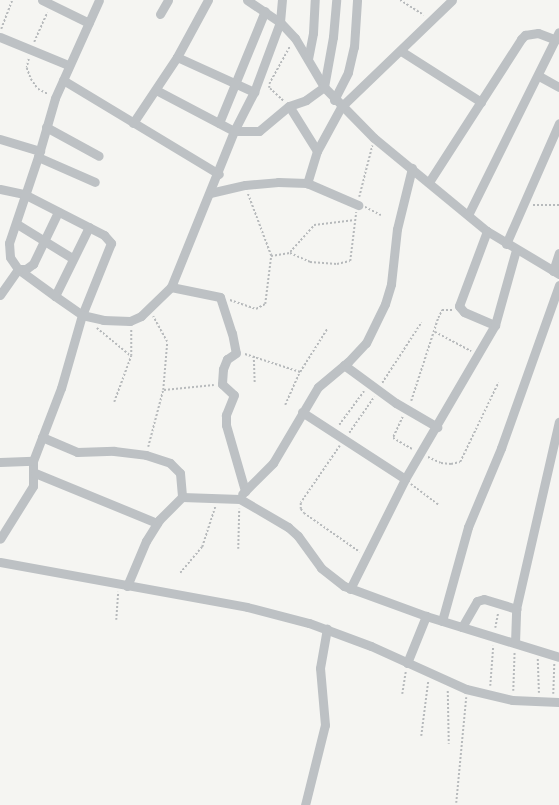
<!DOCTYPE html>
<style>
body{margin:0}
#map{position:relative;width:559px;height:805px;overflow:hidden;background:#f5f5f2;font-family:"Work Sans",sans-serif}
div>[style]{position:absolute}
[style*='--x']{left:calc(var(--x)*1px);top:calc(var(--y)*1px);width:calc(var(--w)*1px);rotate:calc(var(--a)*1deg)}
.path>*{height:1.5px;margin-top:-0.75px;transform-origin:0;background:repeating-linear-gradient(90deg,#b7babc 0 2px,transparent 0 4px)}
.street>*{height:9px;margin:-4.5px;padding:0 4.5px;transform-origin:4.5px;border-radius:4.5px;background:#bdc1c4}
span{translate:-50% -50%;white-space:nowrap;text-align:center;line-height:1.15;-webkit-text-stroke:4px #fff;paint-order:stroke}
</style>
<div id="map">
<div class="path">
<div style="--x:400;--y:0;--w:28;--a:32"></div>
<div style="--x:1;--y:29;--w:31;--a:-69"></div>
<div style="--x:34;--y:42;--w:32;--a:-66"></div>
<div style="--x:29;--y:59;--w:9;--a:103"></div>
<div style="--x:27;--y:68;--w:12;--a:70"></div>
<div style="--x:31;--y:79;--w:12;--a:55"></div>
<div style="--x:38;--y:89;--w:11;--a:27"></div>
<div style="--x:283;--y:101;--w:19;--a:-137"></div>
<div style="--x:269;--y:88;--w:4;--a:-90"></div>
<div style="--x:269;--y:84;--w:43;--a:-61.1"></div>
<div style="--x:359;--y:197;--w:53;--a:-75.7"></div>
<div style="--x:533;--y:205;--w:26;--a:0"></div>
<div style="--x:365;--y:207;--w:18;--a:27"></div>
<div style="--x:290;--y:252;--w:36;--a:-48"></div>
<div style="--x:314;--y:225;--w:39;--a:-7"></div>
<div style="--x:271;--y:256;--w:19;--a:-9"></div>
<div style="--x:290;--y:253;--w:22;--a:24"></div>
<div style="--x:310;--y:262;--w:27;--a:4"></div>
<div style="--x:337;--y:264;--w:13;--a:-13"></div>
<div style="--x:350;--y:261;--w:49;--a:-83"></div>
<div style="--x:230;--y:300;--w:28;--a:19"></div>
<div style="--x:256;--y:309;--w:10;--a:-29"></div>
<div style="--x:265;--y:304;--w:48;--a:-82.9"></div>
<div style="--x:271;--y:256;--w:68;--a:-110.6"></div>
<div style="--x:97;--y:328;--w:44;--a:39.5"></div>
<div style="--x:435;--y:332;--w:41;--a:27.8"></div>
<div style="--x:245;--y:354;--w:58;--a:18.1"></div>
<div style="--x:254;--y:356;--w:28;--a:88"></div>
<div style="--x:382;--y:383;--w:72;--a:-57"></div>
<div style="--x:164;--y:390;--w:50;--a:-5.7"></div>
<div style="--x:411;--y:401;--w:87;--a:-72"></div>
<div style="--x:438;--y:318;--w:9;--a:-63"></div>
<div style="--x:442;--y:310;--w:10;--a:0"></div>
<div style="--x:114;--y:402;--w:49;--a:-69.7"></div>
<div style="--x:131;--y:356;--w:27;--a:-90"></div>
<div style="--x:285;--y:405;--w:36;--a:-66"></div>
<div style="--x:300;--y:372;--w:51;--a:-57.9"></div>
<div style="--x:403;--y:417;--w:23;--a:115"></div>
<div style="--x:393;--y:438;--w:22;--a:30"></div>
<div style="--x:339;--y:425;--w:42;--a:-53.7"></div>
<div style="--x:349;--y:433;--w:44;--a:-55.2"></div>
<div style="--x:340;--y:446;--w:69;--a:124.4"></div>
<div style="--x:301;--y:503;--w:6;--a:90"></div>
<div style="--x:301;--y:509;--w:5;--a:53"></div>
<div style="--x:304;--y:513;--w:68;--a:34.9"></div>
<div style="--x:148;--y:447;--w:59;--a:-75.3"></div>
<div style="--x:163;--y:390;--w:48;--a:-85.2"></div>
<div style="--x:167;--y:342;--w:29;--a:-119"></div>
<div style="--x:428;--y:457;--w:14;--a:25"></div>
<div style="--x:441;--y:463;--w:10;--a:6"></div>
<div style="--x:451;--y:464;--w:9;--a:-13"></div>
<div style="--x:460;--y:462;--w:88;--a:-64.3"></div>
<div style="--x:411;--y:484;--w:35;--a:37"></div>
<div style="--x:238;--y:549;--w:40;--a:-88.6"></div>
<div style="--x:180;--y:573;--w:34;--a:-50"></div>
<div style="--x:202;--y:547;--w:42;--a:-72"></div>
<div style="--x:116;--y:620;--w:28;--a:-86"></div>
<div style="--x:495;--y:628;--w:16;--a:-79"></div>
<div style="--x:538;--y:659;--w:34;--a:88"></div>
<div style="--x:490;--y:686;--w:40;--a:-85.7"></div>
<div style="--x:448;--y:691;--w:53;--a:88.9"></div>
<div style="--x:513;--y:691;--w:38;--a:-88"></div>
<div style="--x:402;--y:694;--w:24;--a:-81"></div>
<div style="--x:553;--y:694;--w:30;--a:-88"></div>
<div style="--x:421;--y:736;--w:55;--a:-82.7"></div>
<div style="--x:456;--y:803;--w:106;--a:-84.6"></div>
</div>
<div class="street">
<div style="--x:42;--y:0;--w:52;--a:26.1"></div>
<div style="--x:247;--y:0;--w:40;--a:34"></div>
<div style="--x:280;--y:22;--w:22;--a:47"></div>
<div style="--x:295;--y:38;--w:57;--a:59.4"></div>
<div style="--x:324;--y:87;--w:71;--a:45.6"></div>
<div style="--x:374;--y:138;--w:146;--a:39.5"></div>
<div style="--x:487;--y:231;--w:84;--a:30.8"></div>
<div style="--x:160;--y:14;--w:16;--a:-60"></div>
<div style="--x:0;--y:37;--w:74;--a:22.4"></div>
<div style="--x:401;--y:51;--w:95;--a:32.5"></div>
<div style="--x:177;--y:57;--w:85;--a:24.4"></div>
<div style="--x:308;--y:59;--w:26;--a:-79"></div>
<div style="--x:313;--y:33;--w:33;--a:-87"></div>
<div style="--x:539;--y:76;--w:23;--a:29"></div>
<div style="--x:63;--y:80;--w:182;--a:31.1"></div>
<div style="--x:156;--y:90;--w:88;--a:27.7"></div>
<div style="--x:234;--y:131;--w:25;--a:0"></div>
<div style="--x:259;--y:131;--w:39;--a:-40"></div>
<div style="--x:289;--y:106;--w:18;--a:-19"></div>
<div style="--x:306;--y:100;--w:22;--a:-36"></div>
<div style="--x:324;--y:87;--w:51;--a:-79.8"></div>
<div style="--x:333;--y:37;--w:37;--a:-85"></div>
<div style="--x:334;--y:100;--w:31;--a:-63"></div>
<div style="--x:348;--y:72;--w:26;--a:-77"></div>
<div style="--x:354;--y:47;--w:47;--a:-86.3"></div>
<div style="--x:289;--y:106;--w:53;--a:58.1"></div>
<div style="--x:317;--y:151;--w:34;--a:107"></div>
<div style="--x:307;--y:183;--w:56;--a:23.3"></div>
<div style="--x:133;--y:123;--w:79;--a:-56.3"></div>
<div style="--x:177;--y:57;--w:65;--a:-61.5"></div>
<div style="--x:219;--y:123;--w:121;--a:-67.7"></div>
<div style="--x:46;--y:127;--w:60;--a:28.7"></div>
<div style="--x:0;--y:139;--w:42;--a:16.7"></div>
<div style="--x:317;--y:151;--w:50;--a:-61.4"></div>
<div style="--x:341;--y:107;--w:154;--a:-43.9"></div>
<div style="--x:38;--y:157;--w:62;--a:23.7"></div>
<div style="--x:429;--y:182;--w:170;--a:-57.2"></div>
<div style="--x:521;--y:39;--w:6;--a:-45"></div>
<div style="--x:525;--y:35;--w:13;--a:-9"></div>
<div style="--x:538;--y:33;--w:19;--a:21"></div>
<div style="--x:0;--y:189;--w:25;--a:12"></div>
<div style="--x:24;--y:194;--w:90;--a:27.1"></div>
<div style="--x:104;--y:235;--w:11;--a:49"></div>
<div style="--x:111;--y:243;--w:78;--a:111.9"></div>
<div style="--x:82;--y:315;--w:76;--a:106"></div>
<div style="--x:61;--y:388;--w:78;--a:111"></div>
<div style="--x:33;--y:461;--w:25;--a:90"></div>
<div style="--x:33;--y:486;--w:62;--a:121.9"></div>
<div style="--x:210;--y:193;--w:36;--a:-13"></div>
<div style="--x:245;--y:185;--w:33;--a:-5"></div>
<div style="--x:278;--y:182;--w:29;--a:2"></div>
<div style="--x:468;--y:215;--w:204;--a:-63.6"></div>
<div style="--x:17;--y:224;--w:65;--a:31.7"></div>
<div style="--x:89;--y:227;--w:77;--a:116.2"></div>
<div style="--x:55;--y:296;--w:33;--a:35"></div>
<div style="--x:82;--y:315;--w:22;--a:13"></div>
<div style="--x:103;--y:320;--w:27;--a:2"></div>
<div style="--x:130;--y:321;--w:12;--a:-24"></div>
<div style="--x:141;--y:316;--w:42;--a:-44"></div>
<div style="--x:171;--y:287;--w:168;--a:-68"></div>
<div style="--x:234;--y:131;--w:44;--a:-62.9"></div>
<div style="--x:254;--y:92;--w:75;--a:-69.6"></div>
<div style="--x:280;--y:22;--w:22;--a:-85"></div>
<div style="--x:487;--y:231;--w:80;--a:110.5"></div>
<div style="--x:459;--y:306;--w:8;--a:50"></div>
<div style="--x:464;--y:312;--w:34;--a:23"></div>
<div style="--x:506;--y:244;--w:132;--a:-66.3"></div>
<div style="--x:553;--y:271;--w:19;--a:-72"></div>
<div style="--x:171;--y:287;--w:50;--a:11.5"></div>
<div style="--x:220;--y:297;--w:38;--a:72"></div>
<div style="--x:232;--y:333;--w:20;--a:79"></div>
<div style="--x:236;--y:353;--w:11;--a:146"></div>
<div style="--x:227;--y:359;--w:11;--a:112"></div>
<div style="--x:223;--y:369;--w:15;--a:94"></div>
<div style="--x:222;--y:384;--w:16;--a:43"></div>
<div style="--x:234;--y:395;--w:22;--a:112"></div>
<div style="--x:226;--y:415;--w:10;--a:90"></div>
<div style="--x:226;--y:425;--w:69;--a:73.9"></div>
<div style="--x:245;--y:491;--w:4;--a:135"></div>
<div style="--x:0;--y:295;--w:32;--a:-55"></div>
<div style="--x:18;--y:269;--w:8;--a:0"></div>
<div style="--x:26;--y:269;--w:9;--a:-36"></div>
<div style="--x:33;--y:264;--w:58;--a:-64.3"></div>
<div style="--x:55;--y:296;--w:46;--a:-143.9"></div>
<div style="--x:18;--y:269;--w:14;--a:-124"></div>
<div style="--x:10;--y:257;--w:14;--a:-94"></div>
<div style="--x:9;--y:243;--w:91;--a:-71.4"></div>
<div style="--x:38;--y:157;--w:61;--a:-73.9"></div>
<div style="--x:55;--y:98;--w:107;--a:-65.8"></div>
<div style="--x:344;--y:365;--w:64;--a:36.2"></div>
<div style="--x:396;--y:403;--w:48;--a:30.3"></div>
<div style="--x:302;--y:412;--w:123;--a:33"></div>
<div style="--x:42;--y:437;--w:38;--a:23"></div>
<div style="--x:77;--y:452;--w:37;--a:-2"></div>
<div style="--x:114;--y:451;--w:32;--a:7"></div>
<div style="--x:146;--y:455;--w:25;--a:18"></div>
<div style="--x:170;--y:463;--w:14;--a:45"></div>
<div style="--x:180;--y:473;--w:24;--a:85"></div>
<div style="--x:182;--y:497;--w:58;--a:2"></div>
<div style="--x:240;--y:499;--w:56;--a:30.3"></div>
<div style="--x:288;--y:527;--w:13;--a:42"></div>
<div style="--x:298;--y:536;--w:39;--a:54"></div>
<div style="--x:321;--y:568;--w:29;--a:38"></div>
<div style="--x:344;--y:586;--w:87;--a:20.1"></div>
<div style="--x:426;--y:616;--w:139;--a:17.1"></div>
<div style="--x:0;--y:462;--w:33;--a:-2"></div>
<div style="--x:35;--y:473;--w:132;--a:22.3"></div>
<div style="--x:245;--y:491;--w:40;--a:-45"></div>
<div style="--x:273;--y:463;--w:88;--a:-59.4"></div>
<div style="--x:318;--y:387;--w:39;--a:-40"></div>
<div style="--x:348;--y:362;--w:26;--a:-47"></div>
<div style="--x:366;--y:343;--w:43;--a:-64"></div>
<div style="--x:385;--y:304;--w:21;--a:-73"></div>
<div style="--x:391;--y:284;--w:55;--a:-83.8"></div>
<div style="--x:397;--y:229;--w:63;--a:-76.2"></div>
<div style="--x:0;--y:562;--w:251;--a:10.3"></div>
<div style="--x:247;--y:607;--w:64;--a:14.5"></div>
<div style="--x:309;--y:623;--w:66;--a:20.4"></div>
<div style="--x:371;--y:646;--w:104;--a:24.4"></div>
<div style="--x:466;--y:689;--w:47;--a:13.4"></div>
<div style="--x:512;--y:700;--w:47;--a:2.4"></div>
<div style="--x:127;--y:586;--w:49;--a:-67.1"></div>
<div style="--x:146;--y:541;--w:25;--a:-58"></div>
<div style="--x:159;--y:520;--w:33;--a:-45"></div>
<div style="--x:350;--y:589;--w:123;--a:-63.4"></div>
<div style="--x:405;--y:479;--w:178;--a:-59.7"></div>
<div style="--x:495;--y:325;--w:78;--a:-74.4"></div>
<div style="--x:442;--y:621;--w:98;--a:-74.5"></div>
<div style="--x:468;--y:527;--w:86;--a:-67.3"></div>
<div style="--x:501;--y:448;--w:173;--a:-70.4"></div>
<div style="--x:462;--y:627;--w:30;--a:-60"></div>
<div style="--x:477;--y:601;--w:7;--a:-16"></div>
<div style="--x:484;--y:599;--w:34;--a:17"></div>
<div style="--x:515;--y:643;--w:34;--a:-88"></div>
<div style="--x:516;--y:609;--w:192;--a:-77.1"></div>
<div style="--x:407;--y:663;--w:51;--a:-68"></div>
<div style="--x:305;--y:805;--w:82;--a:-76"></div>
<div style="--x:325;--y:725;--w:57;--a:-95"></div>
<div style="--x:320;--y:668;--w:40;--a:-80"></div>
</div>
</div>
